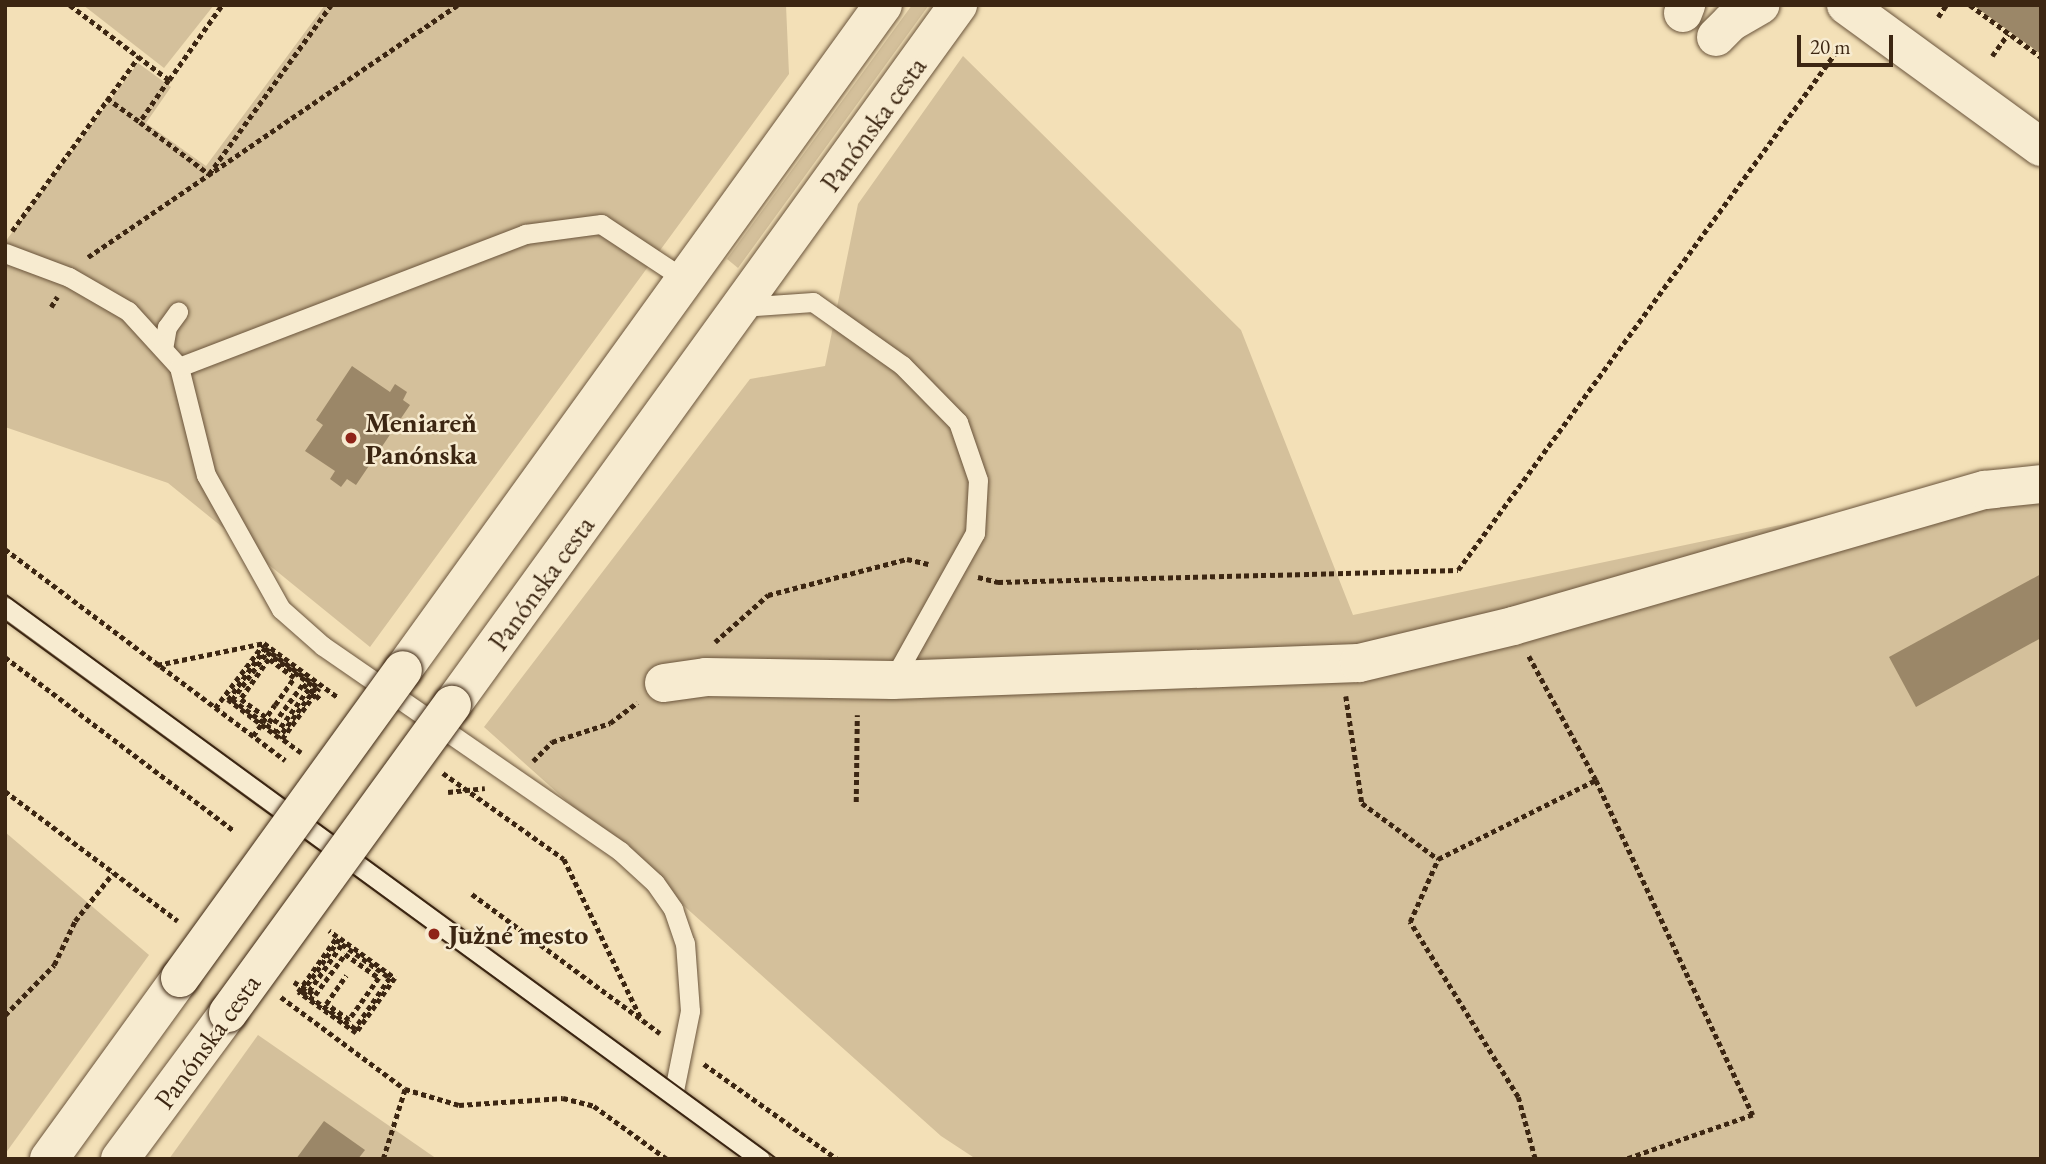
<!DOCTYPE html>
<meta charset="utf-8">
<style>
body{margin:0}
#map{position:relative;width:2046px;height:1164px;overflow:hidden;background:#f3e0b7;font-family:"EB Garamond",serif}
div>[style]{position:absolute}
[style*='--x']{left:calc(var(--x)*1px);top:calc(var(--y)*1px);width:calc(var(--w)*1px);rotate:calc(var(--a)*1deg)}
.green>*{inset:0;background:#d4c09b}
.building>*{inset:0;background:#9b8768}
.path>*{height:4.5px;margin-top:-2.25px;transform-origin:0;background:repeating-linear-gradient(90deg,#3c2612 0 5px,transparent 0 8.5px)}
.roads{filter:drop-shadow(0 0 2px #6a543b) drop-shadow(0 0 2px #6a543b)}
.lane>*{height:19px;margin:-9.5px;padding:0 9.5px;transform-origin:9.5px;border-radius:9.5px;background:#f7ebd0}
.street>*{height:38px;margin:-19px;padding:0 19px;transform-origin:19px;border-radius:19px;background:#f7ebd0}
.secondary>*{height:38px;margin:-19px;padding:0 19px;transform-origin:19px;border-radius:19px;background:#f7ebd0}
.tram>*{height:2px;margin:-1px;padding:0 1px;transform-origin:1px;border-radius:1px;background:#3c2612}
.path-bridge>*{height:4.5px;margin-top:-2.25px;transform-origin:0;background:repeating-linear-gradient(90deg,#3c2612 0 5px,transparent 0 8.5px)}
.bridges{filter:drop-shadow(0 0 2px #3c2612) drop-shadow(0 0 2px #3c2612)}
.secondary-bridge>*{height:38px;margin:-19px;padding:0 19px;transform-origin:19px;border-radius:19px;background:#f7ebd0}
.dots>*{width:19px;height:19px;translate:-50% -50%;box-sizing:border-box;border:4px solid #f7ebd0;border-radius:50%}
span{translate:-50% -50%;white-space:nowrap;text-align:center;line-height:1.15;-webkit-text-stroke:5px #f7ebd0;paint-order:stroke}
.street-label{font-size:28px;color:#3c2612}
.poi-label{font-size:28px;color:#3c2612;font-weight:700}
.left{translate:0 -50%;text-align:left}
.frame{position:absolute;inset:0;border:7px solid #3c2612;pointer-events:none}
.scale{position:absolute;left:1797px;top:35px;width:96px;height:32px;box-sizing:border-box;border:4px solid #3c2612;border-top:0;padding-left:9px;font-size:21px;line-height:24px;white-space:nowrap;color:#3c2612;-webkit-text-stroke:5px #f7ebd0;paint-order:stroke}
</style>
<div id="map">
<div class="green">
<div style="clip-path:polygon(83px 5px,214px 5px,164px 68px)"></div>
<div style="clip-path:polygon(325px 5px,786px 5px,789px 74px,370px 647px,168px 483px,5px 427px,5px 242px,138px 63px,171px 87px,146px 123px,206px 166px)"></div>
<div style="clip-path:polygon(912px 5px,929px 5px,738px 268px,727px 259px)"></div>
<div style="clip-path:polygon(963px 56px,1241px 330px,1353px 615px,2041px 470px,2041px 1159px,976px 1159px,941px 1136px,484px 727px,750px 379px,825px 366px,858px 204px)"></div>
<div style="clip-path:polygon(5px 832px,149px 955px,5px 1154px)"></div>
<div style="clip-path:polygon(258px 1035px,437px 1159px,169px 1159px)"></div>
</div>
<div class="building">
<div style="clip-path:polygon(1973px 5px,2041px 5px,2041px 54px)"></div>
<div style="clip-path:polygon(352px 366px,390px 392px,395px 384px,407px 392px,403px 400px,410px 405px,356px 485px,347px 479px,341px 487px,330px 479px,335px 471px,305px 451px,323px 425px,316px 420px)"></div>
<div style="clip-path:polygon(2041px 574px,2041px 638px,1916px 707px,1889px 657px)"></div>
<div style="clip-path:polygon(324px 1121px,365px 1150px,358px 1159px,296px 1159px)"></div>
</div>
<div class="path">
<div style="--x:70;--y:5;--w:124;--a:37.1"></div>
<div style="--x:169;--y:80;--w:51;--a:124.6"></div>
<div style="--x:140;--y:122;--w:86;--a:37"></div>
<div style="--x:209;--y:174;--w:208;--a:-54.2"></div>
<div style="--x:1970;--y:5;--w:88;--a:36.2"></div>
<div style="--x:1938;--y:17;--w:14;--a:-56"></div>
<div style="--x:1992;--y:56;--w:27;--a:-54"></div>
<div style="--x:169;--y:80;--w:92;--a:-54.8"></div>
<div style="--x:107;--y:98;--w:41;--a:36"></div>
<div style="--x:12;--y:231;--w:216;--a:-54"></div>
<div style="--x:88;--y:257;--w:447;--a:-34.3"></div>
<div style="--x:51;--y:307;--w:12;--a:-59"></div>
<div style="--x:5;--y:549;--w:351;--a:37"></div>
<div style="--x:978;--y:577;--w:21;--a:14"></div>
<div style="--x:998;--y:582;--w:460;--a:-1.5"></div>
<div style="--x:1458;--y:570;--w:651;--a:-53.87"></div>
<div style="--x:715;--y:642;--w:71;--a:-41.6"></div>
<div style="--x:768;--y:595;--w:144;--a:-14.5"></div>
<div style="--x:907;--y:559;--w:22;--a:13"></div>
<div style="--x:1529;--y:656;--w:141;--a:61.6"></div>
<div style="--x:1596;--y:780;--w:370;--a:64.9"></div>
<div style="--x:1753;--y:1115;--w:133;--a:160.8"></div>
<div style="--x:5;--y:657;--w:288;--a:37.2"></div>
<div style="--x:157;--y:665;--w:109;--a:-11.6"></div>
<div style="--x:264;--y:643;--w:93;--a:36.3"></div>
<div style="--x:1346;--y:696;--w:108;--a:81.5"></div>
<div style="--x:1362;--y:803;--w:94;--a:36.4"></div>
<div style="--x:215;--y:708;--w:79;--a:-52.7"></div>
<div style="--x:253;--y:736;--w:38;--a:-55"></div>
<div style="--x:301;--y:753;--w:24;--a:-144"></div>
<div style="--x:282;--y:739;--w:63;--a:-54"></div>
<div style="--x:533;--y:761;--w:27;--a:-45"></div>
<div style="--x:552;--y:742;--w:61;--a:-18.1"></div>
<div style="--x:610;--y:723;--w:34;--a:-37"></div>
<div style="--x:443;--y:773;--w:148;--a:35.4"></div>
<div style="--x:564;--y:859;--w:179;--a:64.2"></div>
<div style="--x:5;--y:791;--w:216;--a:36.9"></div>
<div style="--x:448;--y:792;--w:37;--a:-6"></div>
<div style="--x:856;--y:802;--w:87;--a:-89.3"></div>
<div style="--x:472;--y:894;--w:234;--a:36.5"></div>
<div style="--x:345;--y:954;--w:42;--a:35.2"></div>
<div style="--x:379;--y:978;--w:52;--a:125.5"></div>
<div style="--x:349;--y:1020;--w:28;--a:-145"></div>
<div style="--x:326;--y:1004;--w:35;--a:-55"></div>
<div style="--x:309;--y:991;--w:57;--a:-54.9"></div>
<div style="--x:342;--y:944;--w:59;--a:35.3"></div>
<div style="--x:390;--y:978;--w:62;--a:124.5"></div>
<div style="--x:355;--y:1029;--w:65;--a:-145.1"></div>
<div style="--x:302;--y:992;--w:66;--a:-54.9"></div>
<div style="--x:340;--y:938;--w:68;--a:36"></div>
<div style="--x:395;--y:978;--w:67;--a:125.3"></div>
<div style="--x:356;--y:1033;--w:71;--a:-144.7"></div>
<div style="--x:298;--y:992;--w:67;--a:-54.7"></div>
<div style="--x:337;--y:937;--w:10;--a:-143"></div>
<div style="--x:281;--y:997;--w:154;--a:36.6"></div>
<div style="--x:405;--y:1089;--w:56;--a:16.5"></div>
<div style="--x:459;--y:1105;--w:104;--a:-3.9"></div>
<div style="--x:563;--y:1098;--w:32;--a:14"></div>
<div style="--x:594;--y:1106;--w:90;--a:36"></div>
<div style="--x:5;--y:1015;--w:70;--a:-45.6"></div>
<div style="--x:54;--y:965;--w:49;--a:-64.5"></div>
<div style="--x:75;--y:921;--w:61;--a:-51.6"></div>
<div style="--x:704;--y:1064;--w:163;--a:35.5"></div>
<div style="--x:383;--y:1159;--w:73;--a:-72.6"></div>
<div style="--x:1535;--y:1159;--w:64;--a:-105.3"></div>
<div style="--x:1518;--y:1097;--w:206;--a:-121.7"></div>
<div style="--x:1410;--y:922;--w:69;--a:-66"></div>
<div style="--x:1438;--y:859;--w:177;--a:-26.6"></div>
</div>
<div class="roads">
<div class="lane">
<div style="--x:5;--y:253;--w:68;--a:20.6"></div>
<div style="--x:69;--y:277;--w:68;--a:30"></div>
<div style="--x:128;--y:311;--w:76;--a:47.7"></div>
<div style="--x:179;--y:367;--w:111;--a:76"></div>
<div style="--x:206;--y:475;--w:154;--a:60.8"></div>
<div style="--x:281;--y:609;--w:56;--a:41.4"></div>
<div style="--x:323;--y:646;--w:361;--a:34.6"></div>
<div style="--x:620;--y:851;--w:47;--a:42.4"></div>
<div style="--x:655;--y:883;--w:32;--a:55"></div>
<div style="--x:673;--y:909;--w:36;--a:71"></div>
<div style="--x:685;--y:943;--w:68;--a:85.8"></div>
<div style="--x:690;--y:1011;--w:86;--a:101.4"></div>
<div style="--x:741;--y:307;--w:72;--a:-4"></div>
<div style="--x:813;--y:302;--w:109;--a:35.3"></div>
<div style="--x:902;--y:365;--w:80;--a:45.5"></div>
<div style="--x:958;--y:422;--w:61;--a:71"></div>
<div style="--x:978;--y:480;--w:53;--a:93.2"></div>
<div style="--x:975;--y:533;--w:168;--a:119.2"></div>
<div style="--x:163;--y:349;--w:22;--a:-80"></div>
<div style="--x:167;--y:327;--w:19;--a:-54"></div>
<div style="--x:179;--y:367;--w:371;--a:-21"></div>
<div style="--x:525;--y:234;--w:77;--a:-7.5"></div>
<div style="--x:601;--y:224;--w:100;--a:33.5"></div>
<div style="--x:5;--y:607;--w:935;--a:36.17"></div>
</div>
<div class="street">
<div style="--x:1846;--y:5;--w:241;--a:36.1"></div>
<div style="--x:1683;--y:13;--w:9;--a:-69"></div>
<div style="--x:1716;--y:37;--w:21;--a:-45"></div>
<div style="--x:1731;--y:22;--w:34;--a:-30"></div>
<div style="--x:664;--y:683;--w:42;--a:-8.1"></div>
<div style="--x:706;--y:677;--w:187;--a:0.9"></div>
<div style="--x:893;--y:680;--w:466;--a:-2.1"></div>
<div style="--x:1359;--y:663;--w:158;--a:-13.5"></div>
<div style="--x:1513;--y:626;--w:491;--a:-16.1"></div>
<div style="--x:1985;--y:490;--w:56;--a:-6.1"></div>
</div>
<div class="secondary">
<div style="--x:403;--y:670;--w:820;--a:-54.18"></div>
<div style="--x:452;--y:705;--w:864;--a:-54.14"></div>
<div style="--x:49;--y:1159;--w:223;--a:-54.1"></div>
<div style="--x:120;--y:1159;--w:182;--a:-53.5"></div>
</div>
</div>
<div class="tram">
<div style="--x:5;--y:594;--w:957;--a:36.2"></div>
<div style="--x:5;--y:621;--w:913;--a:36.09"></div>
</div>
<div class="path-bridge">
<div style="--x:309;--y:689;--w:54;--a:126"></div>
<div style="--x:277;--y:733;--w:56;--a:-143.7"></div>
<div style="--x:232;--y:700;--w:59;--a:-53.9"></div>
<div style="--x:267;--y:652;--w:61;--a:36.3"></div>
<div style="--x:316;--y:688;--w:62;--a:126.5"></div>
<div style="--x:279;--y:738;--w:64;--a:-143.3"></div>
<div style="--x:228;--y:700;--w:64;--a:-54.6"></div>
<div style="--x:265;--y:648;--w:67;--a:36.5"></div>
<div style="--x:275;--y:705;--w:33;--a:-55"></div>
<div style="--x:294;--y:678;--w:31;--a:-143"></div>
<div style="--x:269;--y:659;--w:49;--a:125"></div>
<div style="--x:241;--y:699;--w:41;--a:36"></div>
<div style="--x:274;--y:723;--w:49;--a:-53.4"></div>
<div style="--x:303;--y:684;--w:23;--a:41"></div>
<div style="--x:294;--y:982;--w:25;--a:32"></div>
<div style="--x:315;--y:995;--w:51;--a:-53.8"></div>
</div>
<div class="bridges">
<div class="secondary-bridge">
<div style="--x:180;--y:978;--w:380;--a:-54.1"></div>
<div style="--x:228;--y:1013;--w:381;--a:-54"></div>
</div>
</div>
<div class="dots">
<div style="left:351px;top:438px;background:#8f2418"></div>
<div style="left:434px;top:934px;background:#8f2418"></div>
</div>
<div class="street-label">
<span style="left:873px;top:124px;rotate:-54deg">Panónska cesta</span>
<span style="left:541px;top:583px;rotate:-54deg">Panónska cesta</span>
<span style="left:207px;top:1041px;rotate:-54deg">Panónska cesta</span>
</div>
<div class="poi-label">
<span class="left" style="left:365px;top:438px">Meniareň<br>Panónska</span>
<span class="left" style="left:448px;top:934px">Južné mesto</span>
</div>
<div class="frame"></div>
<div class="scale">20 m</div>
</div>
